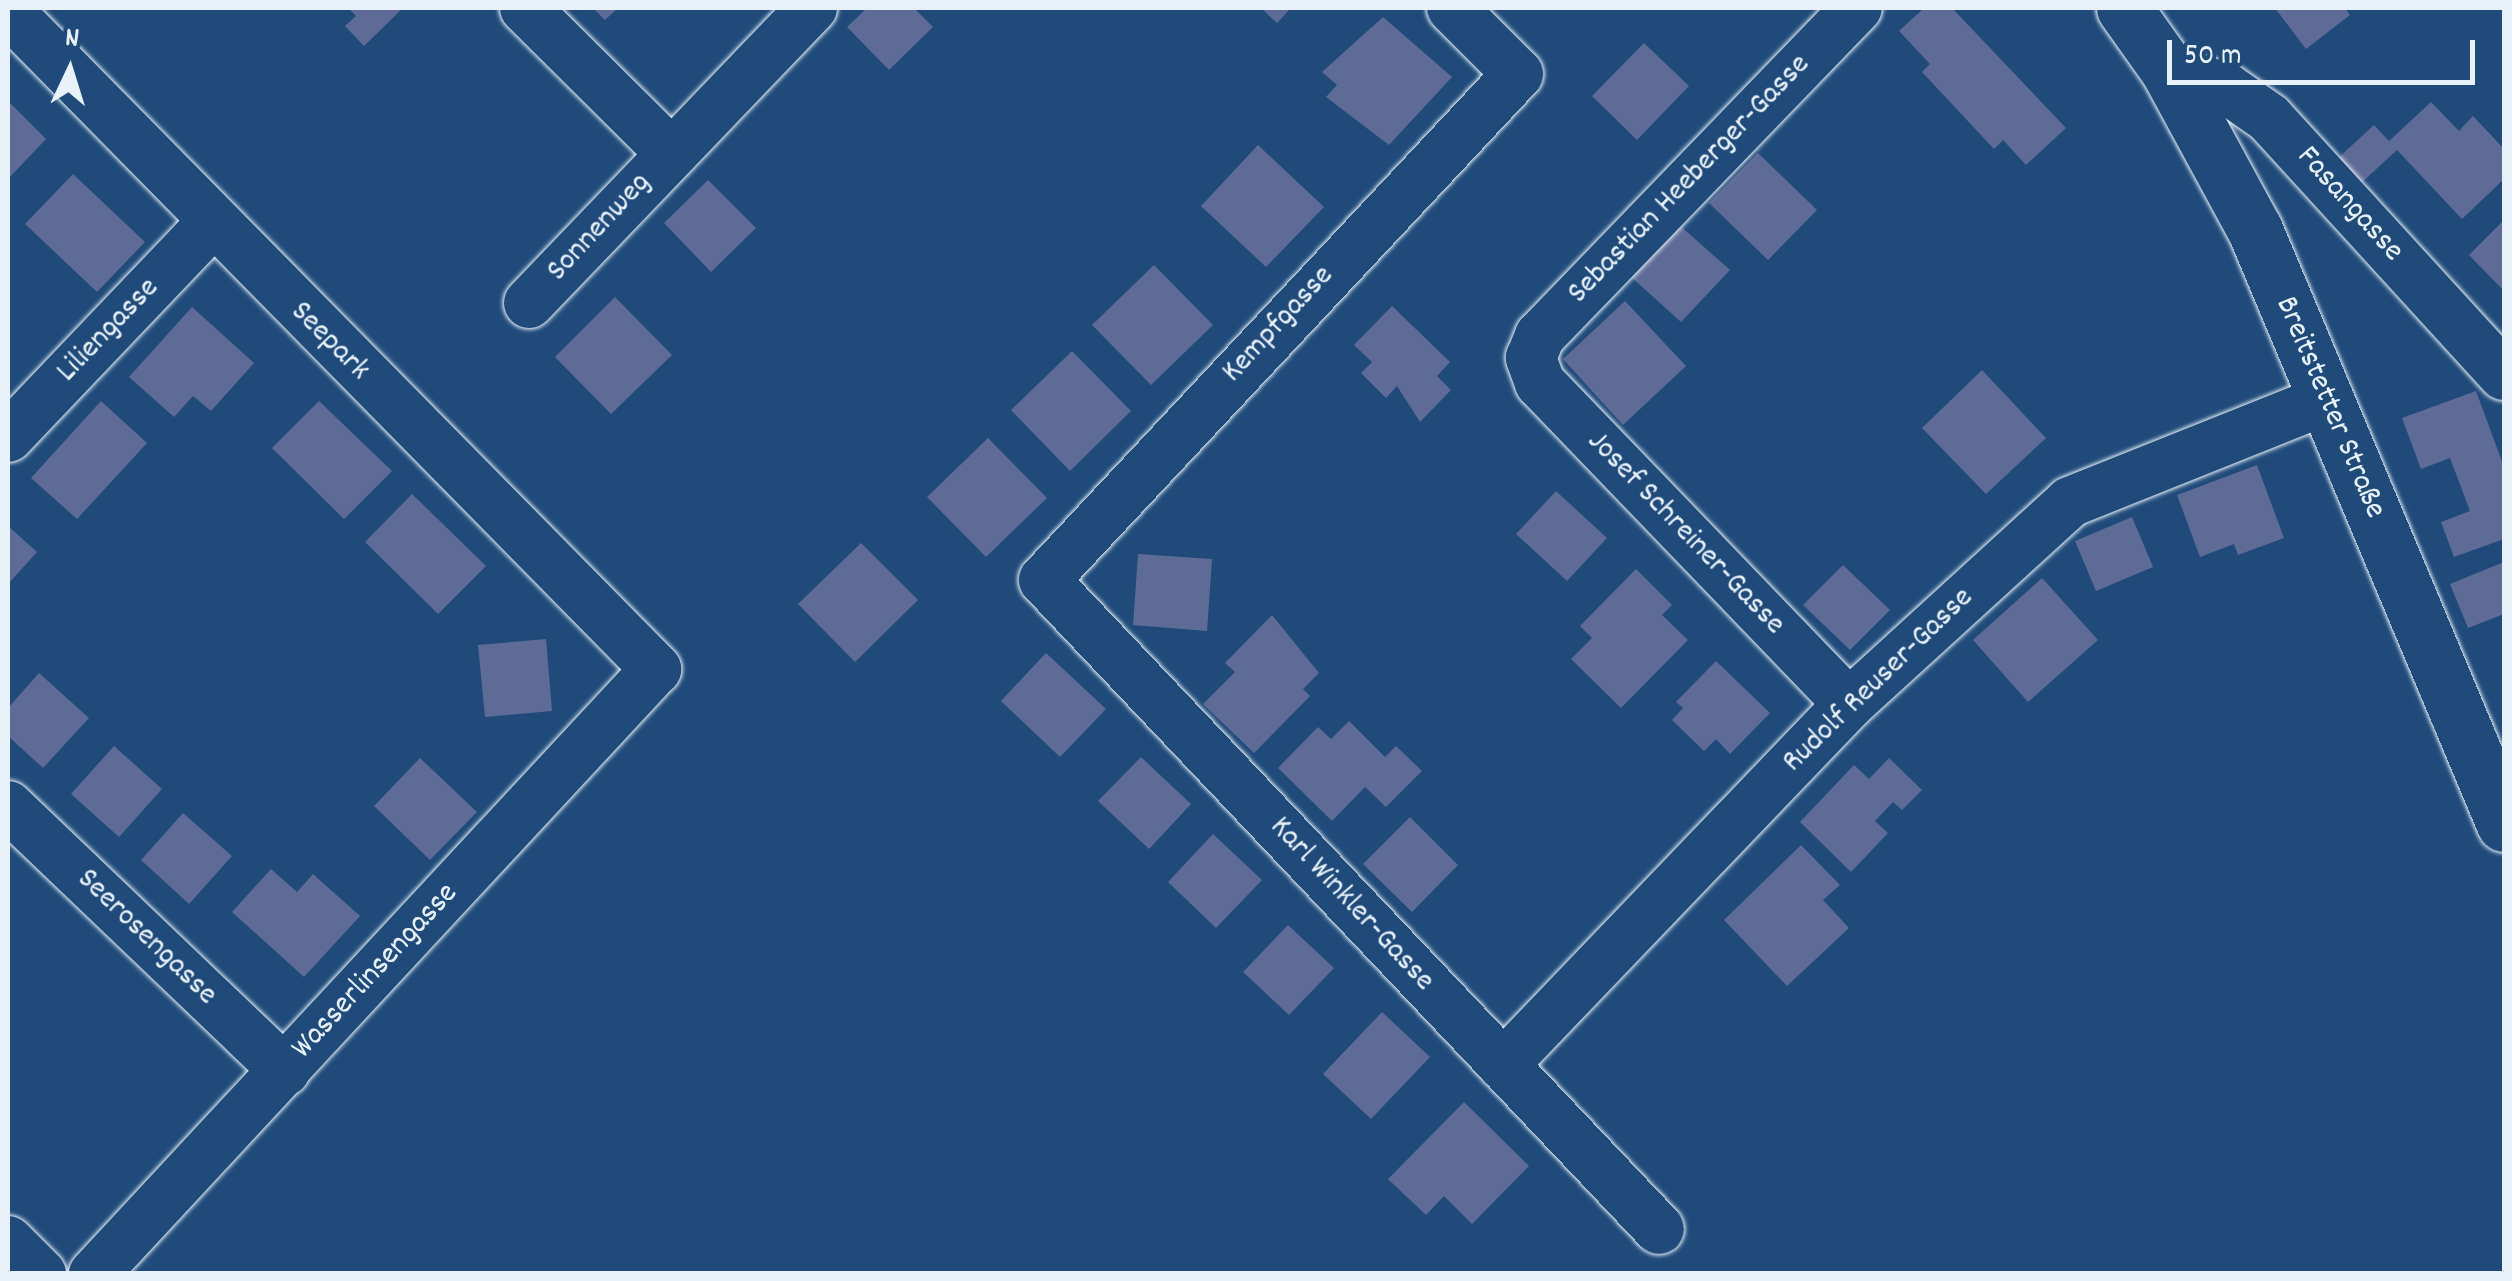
<!DOCTYPE html>
<meta charset="utf-8">
<style>
body{margin:0}
#map{position:relative;width:2512px;height:1281px;overflow:hidden;background:#1f4a7a;font-family:Dekko,sans-serif}
div>[style]{position:absolute}
[style*='--x']{left:calc(var(--x)*1px);top:calc(var(--y)*1px);width:calc(var(--w)*1px);rotate:calc(var(--a)*1deg)}
.building>*{inset:0;background:#5f6b97}
.roads{filter:drop-shadow(0 0 2px #e8f1f8) drop-shadow(0 0 2px #e8f1f8)}
.street>*{height:50px;margin:-25px;padding:0 25px;transform-origin:25px;border-radius:25px;background:#1f4a7a}
.secondary>*{height:55px;margin:-27.5px;padding:0 27.5px;transform-origin:27.5px;border-radius:27.5px;background:#1f4a7a}
span{translate:-50% -50%;white-space:nowrap;text-align:center;line-height:1.15;-webkit-text-stroke:8px #1f4a7a;paint-order:stroke}
.street-label{font-size:32px;color:#e8f1f8}
.frame{position:absolute;inset:0;border:10px solid #e8f1f8;pointer-events:none}
.north{position:absolute;left:20px;top:20px;width:100px;height:100px;-webkit-text-stroke:8px #1f4a7a;paint-order:stroke;rotate:4deg;font-size:28px;font-weight:700;line-height:40px;text-align:center;color:#e8f1f8}
.north::after{content:'';display:block;margin:auto;width:35px;height:45px;background:#e8f1f8;clip-path:polygon(50% 0,100% 100%,50% 72%,0 100%)}
.scale{position:absolute;left:2167px;top:40px;width:308px;height:45px;box-sizing:border-box;border:5px solid #e8f1f8;border-top:0;padding-left:12px;font-size:30px;line-height:35px;white-space:nowrap;color:#e8f1f8;-webkit-text-stroke:8px #1f4a7a;paint-order:stroke}
</style>
<div id="map">
<div class="building">
<div style="clip-path:polygon(348px 8px,403px 8px,364px 46px,345px 26px,356px 16px)"></div>
<div style="clip-path:polygon(593px 8px,618px 8px,605px 20px)"></div>
<div style="clip-path:polygon(867px 8px,914px 8px,933px 27px,889px 70px,847px 27px)"></div>
<div style="clip-path:polygon(1261px 8px,1291px 8px,1277px 23px)"></div>
<div style="clip-path:polygon(1924px 8px,1952px 8px,2066px 128px,2026px 165px,2003px 140px,1994px 149px,1922px 72px,1930px 64px,1899px 31px)"></div>
<div style="clip-path:polygon(2275px 8px,2345px 8px,2350px 15px,2306px 49px)"></div>
<div style="clip-path:polygon(1383px 17px,1452px 77px,1389px 145px,1326px 97px,1337px 85px,1322px 72px)"></div>
<div style="clip-path:polygon(1644px 43px,1689px 86px,1637px 140px,1592px 96px)"></div>
<div style="clip-path:polygon(8px 101px,46px 139px,8px 179px)"></div>
<div style="clip-path:polygon(2431px 102px,2459px 131px,2473px 116px,2504px 149px,2504px 179px,2462px 219px,2397px 150px,2359px 185px,2336px 160px,2374px 125px,2389px 141px)"></div>
<div style="clip-path:polygon(1258px 145px,1324px 207px,1266px 267px,1201px 206px)"></div>
<div style="clip-path:polygon(1758px 153px,1817px 210px,1768px 260px,1709px 203px)"></div>
<div style="clip-path:polygon(73px 174px,145px 242px,97px 292px,25px 224px)"></div>
<div style="clip-path:polygon(708px 180px,756px 228px,711px 272px,664px 223px)"></div>
<div style="clip-path:polygon(2504px 220px,2504px 291px,2469px 255px)"></div>
<div style="clip-path:polygon(1677px 223px,1730px 270px,1681px 322px,1629px 275px)"></div>
<div style="clip-path:polygon(1154px 265px,1213px 325px,1151px 385px,1092px 325px)"></div>
<div style="clip-path:polygon(615px 297px,672px 355px,611px 414px,555px 357px)"></div>
<div style="clip-path:polygon(1625px 301px,1686px 366px,1623px 425px,1563px 359px)"></div>
<div style="clip-path:polygon(1392px 306px,1450px 362px,1437px 376px,1451px 390px,1420px 422px,1397px 386px,1386px 398px,1361px 373px,1372px 362px,1354px 345px)"></div>
<div style="clip-path:polygon(192px 307px,254px 363px,211px 411px,193px 396px,174px 417px,129px 377px)"></div>
<div style="clip-path:polygon(1072px 351px,1131px 411px,1070px 471px,1011px 410px)"></div>
<div style="clip-path:polygon(1982px 370px,2046px 438px,1986px 494px,1922px 428px)"></div>
<div style="clip-path:polygon(2476px 391px,2504px 467px,2504px 539px,2454px 557px,2441px 522px,2470px 511px,2450px 458px,2421px 469px,2402px 418px)"></div>
<div style="clip-path:polygon(101px 401px,147px 443px,77px 519px,31px 478px)"></div>
<div style="clip-path:polygon(319px 401px,392px 471px,344px 519px,272px 448px)"></div>
<div style="clip-path:polygon(988px 438px,1047px 498px,986px 557px,927px 497px)"></div>
<div style="clip-path:polygon(2257px 465px,2284px 538px,2238px 555px,2234px 544px,2200px 557px,2177px 495px)"></div>
<div style="clip-path:polygon(1556px 491px,1607px 538px,1567px 581px,1516px 534px)"></div>
<div style="clip-path:polygon(412px 494px,486px 566px,438px 614px,365px 542px)"></div>
<div style="clip-path:polygon(2132px 517px,2153px 567px,2096px 591px,2075px 541px)"></div>
<div style="clip-path:polygon(8px 526px,37px 552px,8px 584px)"></div>
<div style="clip-path:polygon(861px 543px,918px 600px,855px 662px,798px 604px)"></div>
<div style="clip-path:polygon(1138px 554px,1212px 559px,1207px 631px,1133px 625px)"></div>
<div style="clip-path:polygon(2504px 562px,2504px 614px,2468px 628px,2450px 584px)"></div>
<div style="clip-path:polygon(1843px 565px,1890px 610px,1850px 650px,1803px 605px)"></div>
<div style="clip-path:polygon(1636px 569px,1672px 605px,1662px 615px,1688px 640px,1621px 708px,1571px 659px,1592px 638px,1580px 626px)"></div>
<div style="clip-path:polygon(2042px 578px,2098px 640px,2028px 702px,1973px 640px)"></div>
<div style="clip-path:polygon(1272px 615px,1319px 673px,1303px 689px,1310px 696px,1254px 753px,1203px 704px,1235px 672px,1225px 663px)"></div>
<div style="clip-path:polygon(546px 639px,552px 711px,485px 717px,478px 645px)"></div>
<div style="clip-path:polygon(1046px 653px,1106px 709px,1060px 757px,1001px 701px)"></div>
<div style="clip-path:polygon(1716px 661px,1770px 713px,1730px 754px,1716px 739px,1704px 751px,1672px 720px,1683px 708px,1676px 702px)"></div>
<div style="clip-path:polygon(39px 673px,89px 718px,43px 768px,8px 736px,8px 708px)"></div>
<div style="clip-path:polygon(1349px 721px,1385px 757px,1396px 746px,1422px 771px,1386px 807px,1365px 787px,1332px 821px,1278px 768px,1318px 727px,1331px 739px)"></div>
<div style="clip-path:polygon(114px 746px,162px 789px,119px 837px,71px 794px)"></div>
<div style="clip-path:polygon(1141px 757px,1191px 804px,1149px 849px,1098px 801px)"></div>
<div style="clip-path:polygon(420px 758px,477px 812px,430px 860px,374px 806px)"></div>
<div style="clip-path:polygon(1889px 758px,1922px 790px,1902px 810px,1893px 802px,1875px 821px,1888px 833px,1851px 872px,1800px 822px,1854px 765px,1869px 779px)"></div>
<div style="clip-path:polygon(183px 813px,232px 856px,189px 904px,141px 860px)"></div>
<div style="clip-path:polygon(1410px 817px,1458px 865px,1412px 912px,1363px 864px)"></div>
<div style="clip-path:polygon(1213px 834px,1262px 880px,1216px 928px,1168px 882px)"></div>
<div style="clip-path:polygon(1801px 845px,1840px 885px,1823px 900px,1849px 928px,1787px 986px,1724px 920px)"></div>
<div style="clip-path:polygon(271px 869px,297px 892px,313px 874px,360px 916px,304px 977px,232px 912px)"></div>
<div style="clip-path:polygon(1288px 925px,1334px 968px,1289px 1015px,1243px 972px)"></div>
<div style="clip-path:polygon(1382px 1012px,1430px 1057px,1371px 1119px,1323px 1074px)"></div>
<div style="clip-path:polygon(1464px 1102px,1529px 1166px,1472px 1224px,1444px 1196px,1426px 1215px,1388px 1179px)"></div>
</div>
<div class="roads">
<div class="street">
<div style="--x:525;--y:8;--w:206;--a:44.8"></div>
<div style="--x:1452;--y:8;--w:93;--a:45"></div>
<div style="--x:1518;--y:74;--w:693;--a:133.13"></div>
<div style="--x:1044;--y:580;--w:894;--a:46.54"></div>
<div style="--x:8;--y:11;--w:924;--a:45.44"></div>
<div style="--x:656;--y:669;--w:826;--a:132.89"></div>
<div style="--x:2168;--y:70;--w:61;--a:17.2"></div>
<div style="--x:2226;--y:88;--w:52;--a:34.9"></div>
<div style="--x:2269;--y:118;--w:348;--a:47.6"></div>
<div style="--x:529;--y:303;--w:409;--a:-46.2"></div>
<div style="--x:8;--y:437;--w:294;--a:-46.4"></div>
<div style="--x:1849;--y:704;--w:446;--a:-133.9"></div>
<div style="--x:1540;--y:383;--w:27;--a:-110"></div>
<div style="--x:1531;--y:358;--w:24;--a:-68"></div>
<div style="--x:1540;--y:336;--w:456;--a:-46"></div>
<div style="--x:8;--y:806;--w:383;--a:43.7"></div>
<div style="--x:1503;--y:1065;--w:500;--a:-46.22"></div>
<div style="--x:1849;--y:704;--w:299;--a:-42.4"></div>
<div style="--x:2070;--y:502;--w:277;--a:-21.8"></div>
<div style="--x:8;--y:1241;--w:47;--a:45"></div>
</div>
<div class="secondary">
<div style="--x:2124;--y:8;--w:76;--a:54.6"></div>
<div style="--x:2168;--y:70;--w:182;--a:61.5"></div>
<div style="--x:2255;--y:230;--w:644;--a:67.26"></div>
</div>
</div>
<div class="street-label">
<span style="left:1690px;top:180px;rotate:-46deg">Sebastian Heeberger-Gasse</span>
<span style="left:2349px;top:205px;rotate:48deg">Fasangasse</span>
<span style="left:600px;top:228px;rotate:-47deg">Sonnenweg</span>
<span style="left:1279px;top:325px;rotate:-47deg">Kempfgasse</span>
<span style="left:109px;top:331px;rotate:-46deg">Liliengasse</span>
<span style="left:329px;top:342px;rotate:45deg">Seepark</span>
<span style="left:2329px;top:408px;rotate:67deg">Breitstetter Straße</span>
<span style="left:1685px;top:534px;rotate:46deg">Josef Schreiner-Gasse</span>
<span style="left:1879px;top:681px;rotate:-44deg">Rudolf Reuser-Gasse</span>
<span style="left:1351px;top:905px;rotate:47deg">Karl Winkler-Gasse</span>
<span style="left:146px;top:938px;rotate:44deg">Seerosengasse</span>
<span style="left:376px;top:972px;rotate:-47deg">Wasserlinsengasse</span>
</div>
<div class="frame"></div>
<div class="north">N</div>
<div class="scale">50 m</div>
</div>
